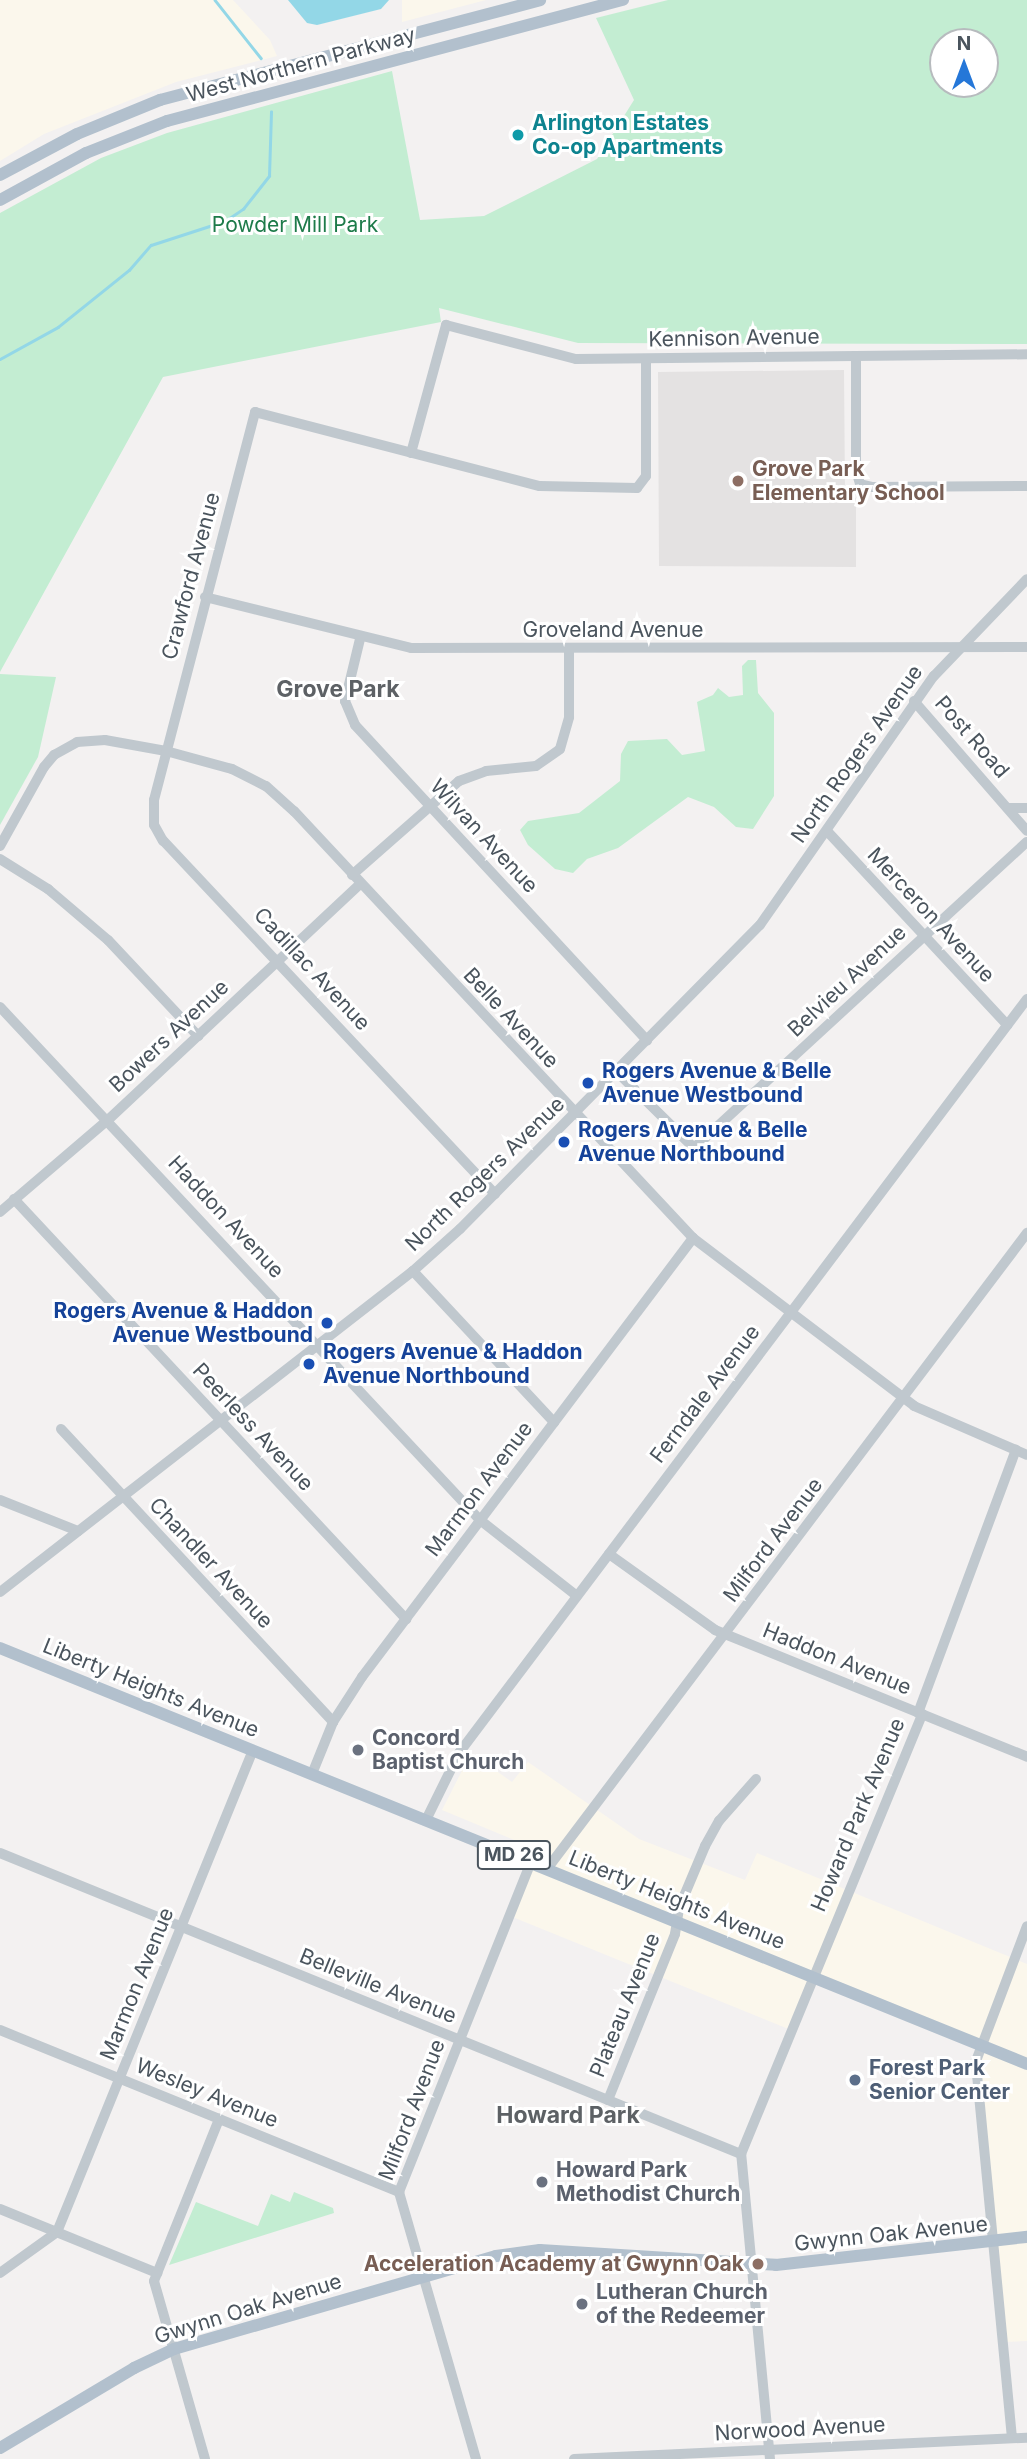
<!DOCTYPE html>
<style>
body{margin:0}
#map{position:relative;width:1027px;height:2459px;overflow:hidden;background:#f3f1f1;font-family:Inter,sans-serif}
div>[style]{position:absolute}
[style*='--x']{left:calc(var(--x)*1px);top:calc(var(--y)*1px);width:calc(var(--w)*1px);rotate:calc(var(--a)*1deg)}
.commercial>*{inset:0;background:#fbf7ec}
.education>*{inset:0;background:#e4e2e2}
.green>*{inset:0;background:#c3edd2}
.water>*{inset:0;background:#93d7e7}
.stream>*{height:2.5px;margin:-1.25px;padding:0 1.25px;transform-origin:1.25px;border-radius:1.25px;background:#93d7e7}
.minor>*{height:10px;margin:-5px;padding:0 5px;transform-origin:5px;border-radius:5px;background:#c0c8ce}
.major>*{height:12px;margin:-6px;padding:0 6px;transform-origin:6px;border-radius:6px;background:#b2c0cd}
.dots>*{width:19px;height:19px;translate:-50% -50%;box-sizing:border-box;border:4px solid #fff;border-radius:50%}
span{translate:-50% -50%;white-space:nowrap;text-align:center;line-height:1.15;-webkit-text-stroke:6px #fff;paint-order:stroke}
.shield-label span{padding:2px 5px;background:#fff;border:2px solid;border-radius:5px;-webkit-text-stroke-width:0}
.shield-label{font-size:19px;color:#4a545d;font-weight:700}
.street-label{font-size:21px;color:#4a545d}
.culture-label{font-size:21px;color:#0d838f;font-weight:700}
.left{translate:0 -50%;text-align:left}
.park-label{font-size:21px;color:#1e7b4a}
.education-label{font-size:21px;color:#785e54;font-weight:700}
.right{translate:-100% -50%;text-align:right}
.transit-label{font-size:21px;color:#164399;font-weight:700}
.worship-label{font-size:21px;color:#5b616d;font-weight:700}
.service-label{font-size:21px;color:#4e5e75;font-weight:700}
.neighbourhood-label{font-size:23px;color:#5d6165;font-weight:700}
.north{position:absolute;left:929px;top:28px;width:70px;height:70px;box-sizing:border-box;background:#fff;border:2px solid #b7bbbe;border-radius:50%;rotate:0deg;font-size:19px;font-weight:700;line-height:28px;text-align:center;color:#4a545d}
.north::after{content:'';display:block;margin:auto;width:24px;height:32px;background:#2577d8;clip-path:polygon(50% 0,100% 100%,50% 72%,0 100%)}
</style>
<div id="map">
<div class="commercial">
<div style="clip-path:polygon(0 0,233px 0,270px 40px,277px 56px,176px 82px,44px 134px,0 161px)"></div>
<div style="clip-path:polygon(402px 0,486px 0,402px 22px)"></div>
<div style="clip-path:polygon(471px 1753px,512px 1782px,528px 1762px,639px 1839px,745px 1880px,757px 1853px,1027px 1964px,1027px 2341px,1004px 2342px,979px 2044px,814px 1976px,791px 2030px,510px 1916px,536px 1849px,442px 1810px)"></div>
</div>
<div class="education">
<div style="clip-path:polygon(844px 370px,845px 494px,856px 498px,856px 567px,659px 566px,658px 372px)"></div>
</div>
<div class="green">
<div style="clip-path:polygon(evenodd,668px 0,1027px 0,1027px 344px,578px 343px,439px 308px,441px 322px,163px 377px,0 672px,0 213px,101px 158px,167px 133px,392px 71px,420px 220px,484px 216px,597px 159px,634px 100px,596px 18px,668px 0,943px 42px,985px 42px,985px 84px,943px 84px,943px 42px)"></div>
<div style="clip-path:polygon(748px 660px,756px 660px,758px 693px,774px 713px,774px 796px,753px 829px,736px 827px,714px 807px,688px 797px,618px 848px,587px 859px,573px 873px,555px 869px,528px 845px,520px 830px,528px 821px,579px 813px,620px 781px,621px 754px,628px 741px,667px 739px,682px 755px,705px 751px,697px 702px,713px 695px,718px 688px,729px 697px,743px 695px,742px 666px)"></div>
<div style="clip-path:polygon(0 674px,56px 677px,38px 757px,0 825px)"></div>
<div style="clip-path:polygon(294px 2192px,333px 2208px,334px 2213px,169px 2265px,196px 2202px,258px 2226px,271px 2194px,290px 2202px)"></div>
</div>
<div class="water">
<div style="clip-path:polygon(288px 0,389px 0,381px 9px,317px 25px,307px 23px)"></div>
</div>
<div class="stream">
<div style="--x:215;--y:0;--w:74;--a:51.6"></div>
<div style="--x:0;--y:359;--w:66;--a:-28.9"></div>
<div style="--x:58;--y:327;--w:91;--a:-38.8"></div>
<div style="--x:129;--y:270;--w:33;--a:-49"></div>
<div style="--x:151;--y:245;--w:78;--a:-18"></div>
<div style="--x:225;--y:221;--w:22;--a:-34"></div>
<div style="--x:243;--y:209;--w:42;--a:-51.8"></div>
<div style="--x:269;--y:176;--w:64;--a:-88.2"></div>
</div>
<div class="minor">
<div style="--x:856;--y:356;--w:114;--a:90"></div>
<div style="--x:856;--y:470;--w:15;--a:74"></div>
<div style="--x:860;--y:484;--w:12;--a:14"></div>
<div style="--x:872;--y:487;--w:155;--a:-0.4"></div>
<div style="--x:411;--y:453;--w:133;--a:-74.7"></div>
<div style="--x:446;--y:325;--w:134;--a:14.7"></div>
<div style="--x:576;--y:359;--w:451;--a:-0.6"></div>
<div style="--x:205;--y:597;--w:212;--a:13.9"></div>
<div style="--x:411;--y:648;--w:616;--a:-0.09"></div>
<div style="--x:360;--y:639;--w:64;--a:103.6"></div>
<div style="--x:345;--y:701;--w:26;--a:67"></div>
<div style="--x:355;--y:725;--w:430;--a:47.2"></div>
<div style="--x:914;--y:701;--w:172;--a:49"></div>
<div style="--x:1008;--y:808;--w:19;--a:0"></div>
<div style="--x:827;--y:831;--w:265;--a:47.1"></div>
<div style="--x:0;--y:846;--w:90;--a:-60.9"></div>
<div style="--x:44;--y:767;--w:16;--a:-50"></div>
<div style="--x:54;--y:755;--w:26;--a:-29"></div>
<div style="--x:77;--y:742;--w:28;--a:-4"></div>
<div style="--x:105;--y:740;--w:62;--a:10.2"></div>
<div style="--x:166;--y:751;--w:68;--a:15.3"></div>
<div style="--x:232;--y:769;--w:38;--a:27"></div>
<div style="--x:266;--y:786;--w:38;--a:42"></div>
<div style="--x:294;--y:811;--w:584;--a:46.94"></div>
<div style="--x:693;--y:1238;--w:278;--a:37.2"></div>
<div style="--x:914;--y:1406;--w:123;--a:23.4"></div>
<div style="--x:0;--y:859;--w:57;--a:32"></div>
<div style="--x:48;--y:889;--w:79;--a:40.4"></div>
<div style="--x:108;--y:940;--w:132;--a:46.8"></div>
<div style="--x:352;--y:875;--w:142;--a:-41.3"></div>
<div style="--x:459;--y:781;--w:29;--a:-20"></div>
<div style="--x:486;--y:771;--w:50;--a:-5.7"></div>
<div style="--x:536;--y:766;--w:29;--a:-35"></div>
<div style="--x:560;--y:749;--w:33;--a:-74"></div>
<div style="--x:569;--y:717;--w:68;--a:-90"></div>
<div style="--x:0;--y:1007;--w:703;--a:46.9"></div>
<div style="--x:480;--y:1520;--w:123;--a:38.1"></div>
<div style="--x:617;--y:1072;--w:108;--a:44.6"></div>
<div style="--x:694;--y:1148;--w:452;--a:-42.6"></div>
<div style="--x:495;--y:1194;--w:485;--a:-133.2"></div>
<div style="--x:163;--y:841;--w:18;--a:-119"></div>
<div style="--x:154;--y:825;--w:25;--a:-90"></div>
<div style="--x:154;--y:800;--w:401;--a:-75.4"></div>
<div style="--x:255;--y:412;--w:294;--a:14.6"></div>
<div style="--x:540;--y:486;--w:97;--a:1.2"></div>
<div style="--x:637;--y:488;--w:15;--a:-53"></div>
<div style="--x:646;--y:476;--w:117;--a:-90"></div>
<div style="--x:14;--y:1199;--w:575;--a:46.97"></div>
<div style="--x:0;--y:1212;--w:143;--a:-40.5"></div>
<div style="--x:109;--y:1119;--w:344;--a:-43.1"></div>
<div style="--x:413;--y:1271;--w:207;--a:47"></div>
<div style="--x:61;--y:1429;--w:400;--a:47.1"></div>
<div style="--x:0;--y:1500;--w:84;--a:21.7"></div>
<div style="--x:609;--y:1554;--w:130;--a:35.6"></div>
<div style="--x:715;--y:1630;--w:337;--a:22.1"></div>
<div style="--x:0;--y:1592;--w:523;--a:-37.86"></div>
<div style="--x:413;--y:1271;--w:63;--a:-41.8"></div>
<div style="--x:460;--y:1229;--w:427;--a:-45.4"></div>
<div style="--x:760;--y:925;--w:304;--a:-55.1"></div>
<div style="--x:934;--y:676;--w:134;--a:-46.2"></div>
<div style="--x:918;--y:1713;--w:281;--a:-69.6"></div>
<div style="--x:312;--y:1774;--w:56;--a:-68"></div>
<div style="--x:333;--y:1722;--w:54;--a:-57.2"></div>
<div style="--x:362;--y:1677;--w:550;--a:-52.98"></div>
<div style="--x:426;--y:1820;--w:75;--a:-63.8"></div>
<div style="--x:459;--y:1753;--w:944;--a:-53.01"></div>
<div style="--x:0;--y:1853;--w:800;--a:22.11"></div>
<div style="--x:547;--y:1869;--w:797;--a:-52.96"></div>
<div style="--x:0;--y:2030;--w:431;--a:22.1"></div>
<div style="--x:608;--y:2100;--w:179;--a:-68"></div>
<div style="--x:675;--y:1934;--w:26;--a:-81"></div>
<div style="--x:679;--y:1908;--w:67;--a:-67.2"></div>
<div style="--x:705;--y:1846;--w:29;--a:-61"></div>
<div style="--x:719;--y:1821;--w:56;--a:-48.6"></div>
<div style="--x:0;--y:2209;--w:170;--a:22.2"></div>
<div style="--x:0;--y:2273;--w:70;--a:-35.7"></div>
<div style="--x:57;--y:2232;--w:520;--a:-67.87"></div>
<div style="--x:1012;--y:2438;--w:379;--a:-95.5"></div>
<div style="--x:976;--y:2061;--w:144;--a:-69.3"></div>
<div style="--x:205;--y:2459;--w:185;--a:-106"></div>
<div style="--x:154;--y:2281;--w:175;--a:-68.1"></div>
<div style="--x:476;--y:2459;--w:278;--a:-106.1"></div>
<div style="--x:399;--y:2192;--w:355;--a:-68.2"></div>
<div style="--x:574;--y:2459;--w:453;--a:-2.7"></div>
<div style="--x:770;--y:2459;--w:306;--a:-95.4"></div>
<div style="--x:741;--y:2154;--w:476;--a:-67.6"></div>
</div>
<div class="major">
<div style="--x:0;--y:175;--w:87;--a:-28"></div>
<div style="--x:77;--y:134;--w:90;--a:-22.3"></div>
<div style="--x:160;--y:100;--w:393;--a:-14.7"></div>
<div style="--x:0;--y:200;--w:98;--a:-28.7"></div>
<div style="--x:86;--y:153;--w:87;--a:-21.6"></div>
<div style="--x:167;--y:121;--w:472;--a:-14.9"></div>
<div style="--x:0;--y:1648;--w:1108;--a:22.05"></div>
<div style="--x:0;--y:2448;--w:156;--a:-30.8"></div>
<div style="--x:134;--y:2368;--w:44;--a:-25.4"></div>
<div style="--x:174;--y:2349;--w:335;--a:-16.1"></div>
<div style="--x:496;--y:2256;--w:44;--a:-7.8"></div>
<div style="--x:540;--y:2250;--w:236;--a:3.6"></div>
<div style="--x:776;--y:2265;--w:253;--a:-6.4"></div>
</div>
<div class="dots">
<div style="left:518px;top:135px;background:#0f9aa8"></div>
<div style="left:738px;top:481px;background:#8d6e63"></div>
<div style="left:588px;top:1083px;background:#1a4fb4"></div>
<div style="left:564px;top:1142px;background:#1a4fb4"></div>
<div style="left:327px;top:1323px;background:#1a4fb4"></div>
<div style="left:309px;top:1364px;background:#1a4fb4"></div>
<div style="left:358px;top:1750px;background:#6b7280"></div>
<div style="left:855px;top:2080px;background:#5c6f8a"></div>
<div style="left:542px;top:2182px;background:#6b7280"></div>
<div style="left:758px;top:2264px;background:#8d6e63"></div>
<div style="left:582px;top:2304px;background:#6b7280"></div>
</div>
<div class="shield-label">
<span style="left:514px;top:1855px">MD 26</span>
</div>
<div class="street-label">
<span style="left:301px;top:65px;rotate:-15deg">West Northern Parkway</span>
<span style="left:734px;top:338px;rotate:-1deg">Kennison Avenue</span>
<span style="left:191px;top:576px;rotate:-75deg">Crawford Avenue</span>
<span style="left:613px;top:630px">Groveland Avenue</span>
<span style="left:972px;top:737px;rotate:49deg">Post Road</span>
<span style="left:857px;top:754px;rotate:-55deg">North Rogers Avenue</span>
<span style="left:484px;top:836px;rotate:47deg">Wilvan Avenue</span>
<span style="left:931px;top:915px;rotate:47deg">Merceron Avenue</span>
<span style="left:312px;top:969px;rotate:47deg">Cadillac Avenue</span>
<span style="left:847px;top:981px;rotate:-43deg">Belvieu Avenue</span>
<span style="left:511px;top:1018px;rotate:47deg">Belle Avenue</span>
<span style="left:169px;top:1036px;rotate:-43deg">Bowers Avenue</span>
<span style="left:485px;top:1174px;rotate:-44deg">North Rogers Avenue</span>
<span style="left:226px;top:1217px;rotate:47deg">Haddon Avenue</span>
<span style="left:705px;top:1394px;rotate:-53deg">Ferndale Avenue</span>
<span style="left:253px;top:1427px;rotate:47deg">Peerless Avenue</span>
<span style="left:479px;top:1489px;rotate:-53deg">Marmon Avenue</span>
<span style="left:773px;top:1540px;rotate:-53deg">Milford Avenue</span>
<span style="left:211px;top:1563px;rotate:47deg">Chandler Avenue</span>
<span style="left:837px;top:1659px;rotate:22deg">Haddon Avenue</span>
<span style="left:151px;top:1688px;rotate:22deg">Liberty Heights Avenue</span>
<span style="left:858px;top:1815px;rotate:-67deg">Howard Park Avenue</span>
<span style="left:677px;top:1900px;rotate:22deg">Liberty Heights Avenue</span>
<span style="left:137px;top:1984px;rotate:-68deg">Marmon Avenue</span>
<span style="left:378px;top:1986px;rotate:22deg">Belleville Avenue</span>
<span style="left:625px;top:2005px;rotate:-68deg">Plateau Avenue</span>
<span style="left:207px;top:2093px;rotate:22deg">Wesley Avenue</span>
<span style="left:412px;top:2110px;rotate:-69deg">Milford Avenue</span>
<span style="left:891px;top:2234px;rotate:-6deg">Gwynn Oak Avenue</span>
<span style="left:248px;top:2309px;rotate:-17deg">Gwynn Oak Avenue</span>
<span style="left:800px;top:2429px;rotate:-3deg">Norwood Avenue</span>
</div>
<div class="culture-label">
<span class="left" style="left:532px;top:135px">Arlington Estates<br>Co-op Apartments</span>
</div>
<div class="park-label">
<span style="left:295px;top:225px">Powder Mill Park</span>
</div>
<div class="education-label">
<span class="left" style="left:752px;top:481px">Grove Park<br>Elementary School</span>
<span class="right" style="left:744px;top:2264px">Acceleration Academy at Gwynn Oak</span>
</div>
<div class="transit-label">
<span class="left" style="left:602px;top:1083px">Rogers Avenue &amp; Belle<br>Avenue Westbound</span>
<span class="left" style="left:578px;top:1142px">Rogers Avenue &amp; Belle<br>Avenue Northbound</span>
<span class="right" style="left:313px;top:1323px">Rogers Avenue &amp; Haddon<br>Avenue Westbound</span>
<span class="left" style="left:323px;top:1364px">Rogers Avenue &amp; Haddon<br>Avenue Northbound</span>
</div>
<div class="worship-label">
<span class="left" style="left:372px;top:1750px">Concord<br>Baptist Church</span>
<span class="left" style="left:556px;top:2182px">Howard Park<br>Methodist Church</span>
<span class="left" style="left:596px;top:2304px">Lutheran Church<br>of the Redeemer</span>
</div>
<div class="service-label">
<span class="left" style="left:869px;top:2080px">Forest Park<br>Senior Center</span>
</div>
<div class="neighbourhood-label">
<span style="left:338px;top:689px">Grove Park</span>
<span style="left:568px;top:2115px">Howard Park</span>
</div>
<div class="north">N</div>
</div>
